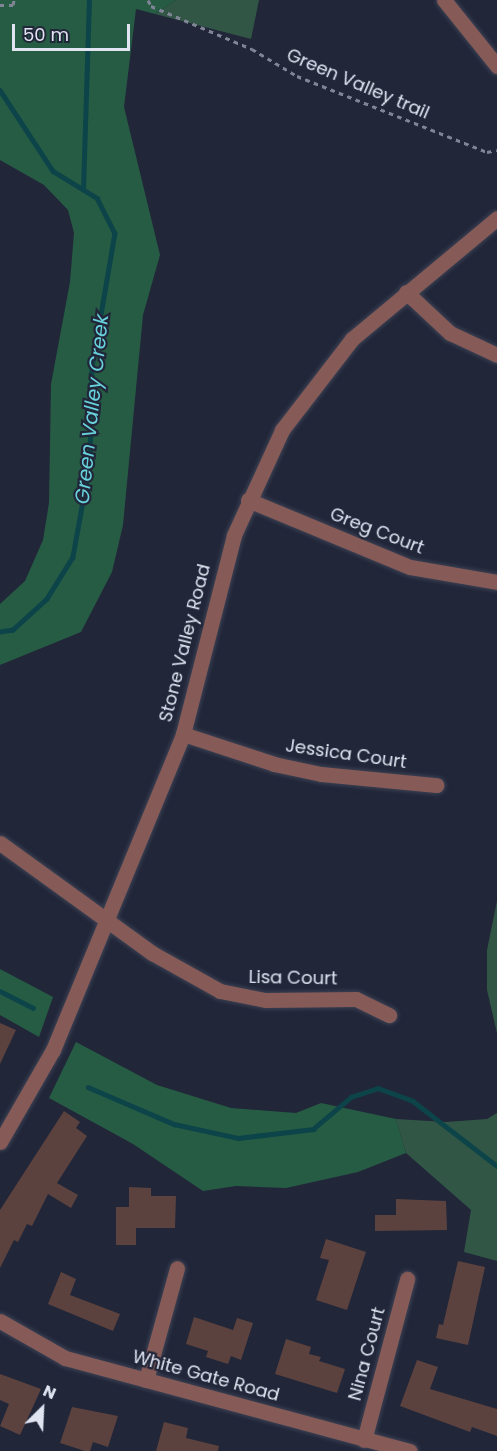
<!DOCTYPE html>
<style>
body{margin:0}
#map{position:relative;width:497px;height:1451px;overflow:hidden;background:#212639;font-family:Poppins,sans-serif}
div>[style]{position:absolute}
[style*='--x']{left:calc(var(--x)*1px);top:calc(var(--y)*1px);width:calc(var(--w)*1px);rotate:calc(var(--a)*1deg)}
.green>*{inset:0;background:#325645}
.forest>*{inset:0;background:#275c44}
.stream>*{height:4.5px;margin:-2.25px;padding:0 2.25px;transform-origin:2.25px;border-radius:2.25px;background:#0c4449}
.building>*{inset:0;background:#5c423e}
.path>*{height:3px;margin-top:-1.5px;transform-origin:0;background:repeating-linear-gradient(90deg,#808595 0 4.5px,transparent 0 9px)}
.roads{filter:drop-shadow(0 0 2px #3c4153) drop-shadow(0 0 2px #3c4153)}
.minor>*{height:15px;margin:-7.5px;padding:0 7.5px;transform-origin:7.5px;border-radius:7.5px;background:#865b57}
span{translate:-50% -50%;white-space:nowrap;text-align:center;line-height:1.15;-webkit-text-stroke:4.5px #212639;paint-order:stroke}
.street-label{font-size:18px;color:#e0e4f1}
.water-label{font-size:20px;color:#68d2dc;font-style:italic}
.north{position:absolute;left:12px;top:1379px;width:60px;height:60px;-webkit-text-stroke:4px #212639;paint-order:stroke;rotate:24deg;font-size:16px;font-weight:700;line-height:24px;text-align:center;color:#e0e4f1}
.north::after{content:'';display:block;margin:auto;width:21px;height:27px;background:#e0e4f1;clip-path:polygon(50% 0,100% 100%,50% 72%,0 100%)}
.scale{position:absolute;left:12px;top:24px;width:118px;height:27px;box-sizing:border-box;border:3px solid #e0e4f1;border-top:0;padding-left:8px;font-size:18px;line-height:21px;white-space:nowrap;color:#e0e4f1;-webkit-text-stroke:4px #212639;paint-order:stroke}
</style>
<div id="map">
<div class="green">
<div style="clip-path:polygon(176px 0,259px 0,251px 39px,155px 14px)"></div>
<div style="clip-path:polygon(497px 901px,497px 1033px,487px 990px,487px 950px)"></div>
<div style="clip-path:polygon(497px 1113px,497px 1261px,464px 1252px,471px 1210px,406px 1153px,396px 1119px,446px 1122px,487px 1119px)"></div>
</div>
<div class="forest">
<div style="clip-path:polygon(0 0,176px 0,155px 14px,136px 9px,124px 107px,160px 255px,143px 315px,123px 525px,112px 572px,81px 632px,0 665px,0 604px,25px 581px,43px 540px,49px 503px,51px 384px,70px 282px,74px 233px,68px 210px,44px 185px,0 160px)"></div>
<div style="clip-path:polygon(0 969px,53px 997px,39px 1037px,0 1015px)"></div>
<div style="clip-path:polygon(76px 1042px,157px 1085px,231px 1108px,296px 1113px,321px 1103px,396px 1119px,406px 1153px,358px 1172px,286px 1188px,236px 1186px,203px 1191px,133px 1144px,49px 1098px)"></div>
</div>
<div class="stream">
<div style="--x:0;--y:90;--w:97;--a:56.8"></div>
<div style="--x:53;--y:171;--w:52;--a:31.5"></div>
<div style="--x:97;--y:198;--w:39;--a:63"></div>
<div style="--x:115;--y:233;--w:136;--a:99.7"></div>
<div style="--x:92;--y:367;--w:96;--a:91.2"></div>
<div style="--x:90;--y:463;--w:96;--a:100.3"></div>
<div style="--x:73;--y:557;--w:49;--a:121.8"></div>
<div style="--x:47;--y:599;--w:46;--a:137.6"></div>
<div style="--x:13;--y:630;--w:13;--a:171"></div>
<div style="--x:83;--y:190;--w:190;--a:-88.2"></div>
<div style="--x:0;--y:991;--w:37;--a:27"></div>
<div style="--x:88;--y:1087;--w:94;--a:23.3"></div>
<div style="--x:174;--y:1124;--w:66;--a:12.3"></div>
<div style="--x:238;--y:1138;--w:76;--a:-6.8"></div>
<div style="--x:313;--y:1129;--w:50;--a:-40.1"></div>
<div style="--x:351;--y:1097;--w:28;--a:-18"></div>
<div style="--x:378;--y:1088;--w:37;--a:20"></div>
<div style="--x:413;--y:1101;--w:106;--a:37.7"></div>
</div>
<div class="building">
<div style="clip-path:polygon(0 1023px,16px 1030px,0 1064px)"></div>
<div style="clip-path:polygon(64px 1111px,80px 1122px,76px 1128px,87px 1136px,57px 1183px,78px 1195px,71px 1208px,48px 1194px,32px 1226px,27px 1224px,18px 1242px,14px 1240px,0 1268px,0 1210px)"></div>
<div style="clip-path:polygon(129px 1187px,151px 1188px,151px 1196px,176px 1196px,175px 1228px,136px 1228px,136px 1245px,116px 1245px,116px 1207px,129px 1207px)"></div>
<div style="clip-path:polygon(396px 1199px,446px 1201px,447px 1230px,375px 1231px,375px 1215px,396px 1215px)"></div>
<div style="clip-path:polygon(326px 1239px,366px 1252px,347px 1310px,316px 1300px,329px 1260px,320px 1258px)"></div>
<div style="clip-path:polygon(458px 1261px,485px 1267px,468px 1345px,436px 1338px,439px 1324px,443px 1325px)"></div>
<div style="clip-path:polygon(61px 1272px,76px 1279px,70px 1295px,120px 1314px,113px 1331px,48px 1304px)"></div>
<div style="clip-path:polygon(194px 1317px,233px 1330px,237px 1318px,253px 1323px,241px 1360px,231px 1356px,228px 1364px,206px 1357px,208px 1351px,186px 1344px)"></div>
<div style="clip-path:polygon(286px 1339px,311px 1347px,309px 1354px,321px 1357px,319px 1361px,345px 1369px,337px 1393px,275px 1374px)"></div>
<div style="clip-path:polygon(417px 1360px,438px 1367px,430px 1389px,497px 1409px,497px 1436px,472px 1427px,470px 1432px,400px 1406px)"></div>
<div style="clip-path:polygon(0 1374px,41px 1389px,20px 1435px,0 1426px,9px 1404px,0 1400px)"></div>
<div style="clip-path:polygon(72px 1407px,118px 1416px,108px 1447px,93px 1442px,90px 1451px,85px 1451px,60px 1443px)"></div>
<div style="clip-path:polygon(164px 1422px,188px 1428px,186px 1438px,219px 1446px,218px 1451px,156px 1451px)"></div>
</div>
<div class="path">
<div style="--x:148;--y:0;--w:7;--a:63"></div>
<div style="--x:151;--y:6;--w:110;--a:23.1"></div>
<div style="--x:252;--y:49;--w:52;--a:31"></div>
<div style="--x:297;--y:76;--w:205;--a:21.8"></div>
<div style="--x:487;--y:152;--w:10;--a:-11"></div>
<div style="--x:0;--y:5;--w:13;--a:0"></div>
<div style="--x:13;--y:5;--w:5;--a:-79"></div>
</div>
<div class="roads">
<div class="minor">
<div style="--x:444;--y:0;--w:85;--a:51.2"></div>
<div style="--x:406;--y:292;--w:60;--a:43"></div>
<div style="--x:450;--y:333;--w:52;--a:25.1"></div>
<div style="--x:248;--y:500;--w:175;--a:22.5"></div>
<div style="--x:410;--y:567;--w:88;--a:9.8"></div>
<div style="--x:183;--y:734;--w:96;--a:18.2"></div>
<div style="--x:274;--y:764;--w:48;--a:12"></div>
<div style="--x:321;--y:774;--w:116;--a:5.5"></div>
<div style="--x:0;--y:843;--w:188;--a:35.9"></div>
<div style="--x:152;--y:953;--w:78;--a:29.2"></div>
<div style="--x:220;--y:991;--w:46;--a:11.3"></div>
<div style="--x:265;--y:1000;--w:91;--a:-0.6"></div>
<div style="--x:356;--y:999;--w:37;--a:26"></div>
<div style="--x:0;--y:1142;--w:106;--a:-60.1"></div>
<div style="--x:53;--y:1050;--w:342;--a:-67.6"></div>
<div style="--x:183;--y:734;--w:205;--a:-75.6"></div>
<div style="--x:234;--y:535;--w:115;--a:-65.4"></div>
<div style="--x:282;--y:430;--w:115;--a:-52.4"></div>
<div style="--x:352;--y:339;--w:189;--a:-39.8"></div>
<div style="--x:0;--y:1321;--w:75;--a:29.6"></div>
<div style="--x:65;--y:1358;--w:357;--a:15.1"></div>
<div style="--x:146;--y:1380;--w:116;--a:-74.5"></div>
<div style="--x:364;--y:1440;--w:167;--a:-75"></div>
</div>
</div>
<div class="street-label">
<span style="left:358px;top:84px;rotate:23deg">Green Valley trail</span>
<span style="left:377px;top:531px;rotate:21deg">Greg Court</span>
<span style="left:185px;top:643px;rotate:-76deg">Stone Valley Road</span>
<span style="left:346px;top:754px;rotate:8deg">Jessica Court</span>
<span style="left:293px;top:978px;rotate:1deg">Lisa Court</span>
<span style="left:367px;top:1354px;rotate:-75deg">Nina Court</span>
<span style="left:206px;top:1376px;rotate:15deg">White Gate Road</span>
</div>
<div class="water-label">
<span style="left:92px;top:409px;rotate:-84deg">Green Valley Creek</span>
</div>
<div class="north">N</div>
<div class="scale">50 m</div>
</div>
